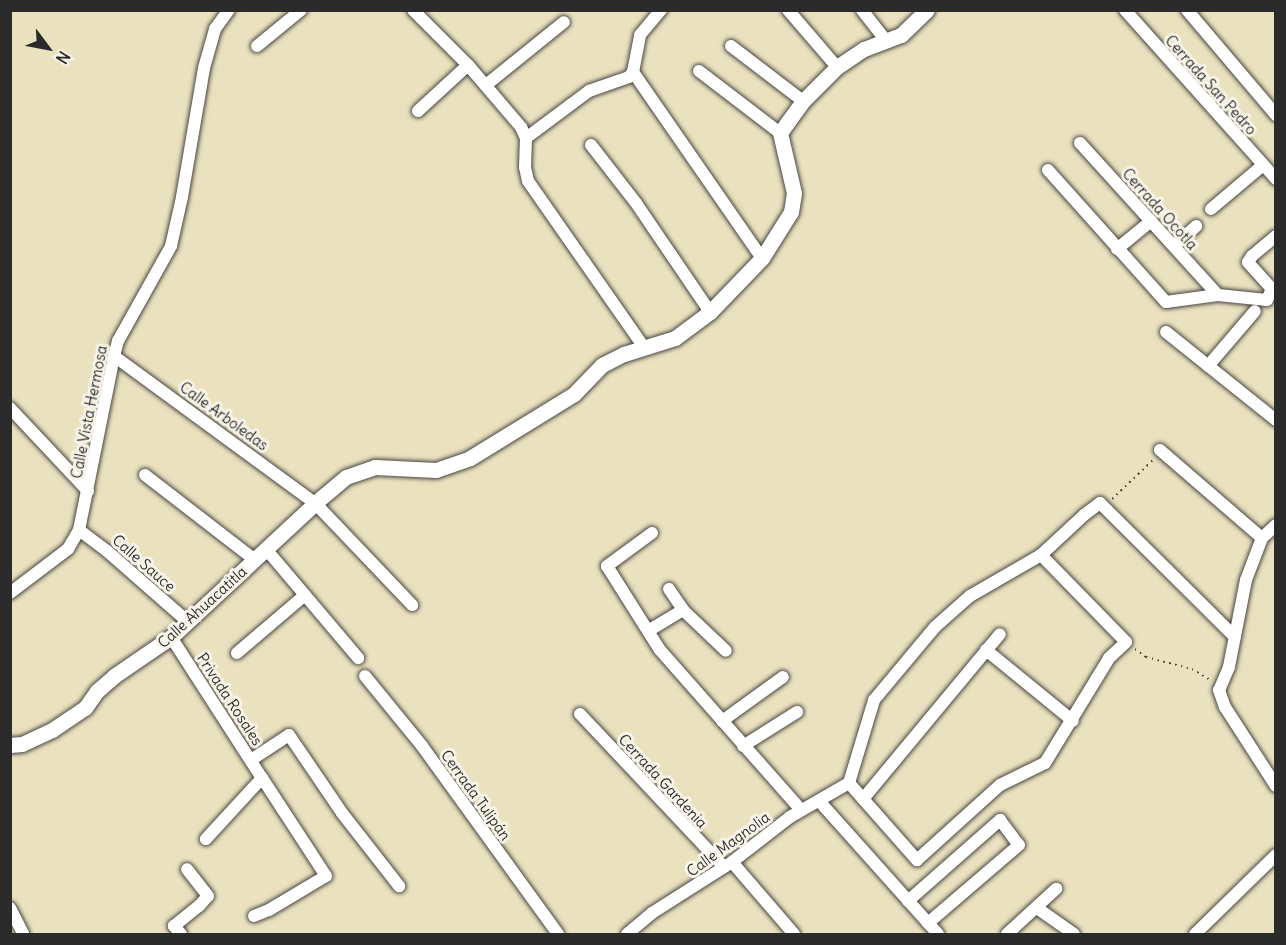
<!DOCTYPE html>
<meta charset="utf-8">
<style>
body{margin:0}
#map{position:relative;width:1286px;height:945px;overflow:hidden;background:#eae1bf;font-family:Delius,sans-serif}
div>[style]{position:absolute}
[style*='--x']{left:calc(var(--x)*1px);top:calc(var(--y)*1px);width:calc(var(--w)*1px);rotate:calc(var(--a)*1deg)}
.path>*{height:2px;margin-top:-1px;transform-origin:0;background:repeating-linear-gradient(90deg,#484641 0 1.5px,transparent 0 6px)}
.roads{filter:drop-shadow(0 0 2px #484641) drop-shadow(0 0 2px #484641)}
.minor>*{height:12px;margin:-6px;padding:0 6px;transform-origin:6px;border-radius:6px;background:#fff}
.tertiary>*{height:15px;margin:-7.5px;padding:0 7.5px;transform-origin:7.5px;border-radius:7.5px;background:#fff}
span{translate:-50% -50%;white-space:nowrap;text-align:center;line-height:1.15;-webkit-text-stroke:6px #f7f3e8;paint-order:stroke}
.street-label{font-size:15px;color:#2b2b2b}
.frame{position:absolute;inset:0;border:12px solid #2b2b2b;pointer-events:none}
.north{position:absolute;left:18px;top:18px;width:60px;height:60px;-webkit-text-stroke:4px #f7f3e8;paint-order:stroke;rotate:122deg;font-size:16px;font-weight:700;line-height:24px;text-align:center;color:#2b2b2b}
.north::after{content:'';display:block;margin:auto;width:21px;height:27px;background:#2b2b2b;clip-path:polygon(50% 0,100% 100%,50% 72%,0 100%)}
</style>
<div id="map">
<div class="path">
<div style="--x:1112;--y:499;--w:57;--a:-43.6"></div>
<div style="--x:1135;--y:649;--w:14;--a:36"></div>
<div style="--x:1146;--y:657;--w:48;--a:14.6"></div>
<div style="--x:1192;--y:669;--w:23;--a:31"></div>
</div>
<div class="roads">
<div class="minor">
<div style="--x:413;--y:10;--w:78;--a:45"></div>
<div style="--x:468;--y:65;--w:82;--a:49.5"></div>
<div style="--x:521;--y:127;--w:12;--a:66"></div>
<div style="--x:526;--y:138;--w:29;--a:92"></div>
<div style="--x:525;--y:167;--w:14;--a:78"></div>
<div style="--x:528;--y:181;--w:205;--a:55.1"></div>
<div style="--x:788;--y:10;--w:75;--a:49.3"></div>
<div style="--x:862;--y:10;--w:41;--a:52"></div>
<div style="--x:1125;--y:10;--w:227;--a:48.2"></div>
<div style="--x:1187;--y:10;--w:138;--a:49.7"></div>
<div style="--x:257;--y:46;--w:57;--a:-39.3"></div>
<div style="--x:731;--y:46;--w:91;--a:37.4"></div>
<div style="--x:699;--y:71;--w:102;--a:37.4"></div>
<div style="--x:633;--y:72;--w:226;--a:55.3"></div>
<div style="--x:486;--y:85;--w:100;--a:-38.9"></div>
<div style="--x:418;--y:111;--w:68;--a:-42.6"></div>
<div style="--x:526;--y:138;--w:79;--a:-36.7"></div>
<div style="--x:589;--y:91;--w:42;--a:-19.3"></div>
<div style="--x:629;--y:77;--w:6;--a:-51"></div>
<div style="--x:633;--y:72;--w:38;--a:-79"></div>
<div style="--x:640;--y:35;--w:33;--a:-50"></div>
<div style="--x:1080;--y:143;--w:205;--a:47.8"></div>
<div style="--x:591;--y:145;--w:73;--a:52.2"></div>
<div style="--x:636;--y:203;--w:132;--a:55.8"></div>
<div style="--x:1048;--y:170;--w:177;--a:48.2"></div>
<div style="--x:1166;--y:302;--w:52;--a:-7.7"></div>
<div style="--x:1218;--y:295;--w:49;--a:5.8"></div>
<div style="--x:1267;--y:300;--w:12;--a:-66"></div>
<div style="--x:1272;--y:289;--w:36;--a:-132"></div>
<div style="--x:1248;--y:262;--w:7;--a:-56"></div>
<div style="--x:1252;--y:256;--w:31;--a:-40"></div>
<div style="--x:1211;--y:209;--w:68;--a:-40.2"></div>
<div style="--x:1174;--y:246;--w:30;--a:-42"></div>
<div style="--x:1117;--y:249;--w:44;--a:-39.5"></div>
<div style="--x:1166;--y:332;--w:141;--a:38.7"></div>
<div style="--x:114;--y:356;--w:249;--a:36.2"></div>
<div style="--x:315;--y:503;--w:141;--a:46.4"></div>
<div style="--x:1208;--y:366;--w:72;--a:-49.5"></div>
<div style="--x:10;--y:408;--w:114;--a:46.8"></div>
<div style="--x:1160;--y:450;--w:135;--a:40.8"></div>
<div style="--x:145;--y:475;--w:139;--a:37.7"></div>
<div style="--x:1276;--y:525;--w:19;--a:137"></div>
<div style="--x:1262;--y:538;--w:45;--a:110.9"></div>
<div style="--x:1246;--y:580;--w:89;--a:101.1"></div>
<div style="--x:1229;--y:667;--w:25;--a:113"></div>
<div style="--x:1219;--y:690;--w:18;--a:71"></div>
<div style="--x:1225;--y:707;--w:94;--a:57.2"></div>
<div style="--x:79;--y:530;--w:35;--a:37"></div>
<div style="--x:107;--y:551;--w:108;--a:41.2"></div>
<div style="--x:652;--y:533;--w:56;--a:143.7"></div>
<div style="--x:607;--y:566;--w:99;--a:57.8"></div>
<div style="--x:660;--y:650;--w:213;--a:48.6"></div>
<div style="--x:266;--y:549;--w:143;--a:49.8"></div>
<div style="--x:669;--y:589;--w:25;--a:56"></div>
<div style="--x:683;--y:610;--w:59;--a:43.6"></div>
<div style="--x:10;--y:593;--w:73;--a:-37.2"></div>
<div style="--x:68;--y:549;--w:22;--a:-60"></div>
<div style="--x:79;--y:530;--w:177;--a:-78.6"></div>
<div style="--x:114;--y:356;--w:16;--a:-75"></div>
<div style="--x:118;--y:341;--w:109;--a:-60.8"></div>
<div style="--x:171;--y:246;--w:50;--a:-77.3"></div>
<div style="--x:182;--y:197;--w:131;--a:-80.3"></div>
<div style="--x:204;--y:68;--w:41;--a:-74.2"></div>
<div style="--x:215;--y:29;--w:24;--a:-54"></div>
<div style="--x:648;--y:631;--w:41;--a:-31"></div>
<div style="--x:171;--y:637;--w:168;--a:57.2"></div>
<div style="--x:262;--y:778;--w:83;--a:132.6"></div>
<div style="--x:986;--y:650;--w:112;--a:39.2"></div>
<div style="--x:237;--y:653;--w:89;--a:-40.5"></div>
<div style="--x:365;--y:676;--w:90;--a:50.8"></div>
<div style="--x:422;--y:746;--w:232;--a:54.1"></div>
<div style="--x:580;--y:714;--w:210;--a:46.7"></div>
<div style="--x:722;--y:721;--w:75;--a:-35.8"></div>
<div style="--x:743;--y:746;--w:64;--a:-32.2"></div>
<div style="--x:251;--y:760;--w:45;--a:-33.3"></div>
<div style="--x:289;--y:735;--w:94;--a:55.8"></div>
<div style="--x:342;--y:813;--w:93;--a:52"></div>
<div style="--x:849;--y:783;--w:87;--a:-73.2"></div>
<div style="--x:874;--y:700;--w:95;--a:-50.1"></div>
<div style="--x:935;--y:627;--w:47;--a:-41.5"></div>
<div style="--x:970;--y:596;--w:82;--a:-30"></div>
<div style="--x:1041;--y:555;--w:59;--a:-42.9"></div>
<div style="--x:1084;--y:515;--w:20;--a:-37"></div>
<div style="--x:1100;--y:503;--w:190;--a:44.8"></div>
<div style="--x:849;--y:783;--w:103;--a:48.6"></div>
<div style="--x:917;--y:860;--w:112;--a:-42.1"></div>
<div style="--x:1000;--y:785;--w:50;--a:-26.1"></div>
<div style="--x:1045;--y:763;--w:123;--a:-58.6"></div>
<div style="--x:1109;--y:658;--w:23;--a:-43"></div>
<div style="--x:1126;--y:642;--w:122;--a:-134.3"></div>
<div style="--x:863;--y:799;--w:214;--a:-50.3"></div>
<div style="--x:820;--y:802;--w:177;--a:48.2"></div>
<div style="--x:732;--y:862;--w:95;--a:49.3"></div>
<div style="--x:908;--y:901;--w:123;--a:-41.4"></div>
<div style="--x:1000;--y:820;--w:31;--a:53"></div>
<div style="--x:1019;--y:845;--w:120;--a:139.4"></div>
<div style="--x:10;--y:908;--w:29;--a:63"></div>
<div style="--x:1037;--y:908;--w:45;--a:35.1"></div>
<div style="--x:254;--y:916;--w:16;--a:-22"></div>
<div style="--x:269;--y:910;--w:66;--a:-30.8"></div>
<div style="--x:326;--y:876;--w:117;--a:-123.1"></div>
<div style="--x:181;--y:934;--w:11;--a:-131"></div>
<div style="--x:174;--y:926;--w:32;--a:-39"></div>
<div style="--x:199;--y:906;--w:13;--a:-48"></div>
<div style="--x:208;--y:896;--w:34;--a:-128"></div>
<div style="--x:627;--y:934;--w:33;--a:-40"></div>
<div style="--x:652;--y:913;--w:95;--a:-32.5"></div>
<div style="--x:732;--y:862;--w:73;--a:-37.8"></div>
<div style="--x:790;--y:817;--w:68;--a:-30"></div>
<div style="--x:1007;--y:934;--w:67;--a:-42.6"></div>
<div style="--x:1195;--y:934;--w:113;--a:-44.3"></div>
</div>
<div class="tertiary">
<div style="--x:10;--y:745;--w:12;--a:-5"></div>
<div style="--x:22;--y:744;--w:33;--a:-25"></div>
<div style="--x:52;--y:730;--w:40;--a:-34"></div>
<div style="--x:85;--y:708;--w:21;--a:-55"></div>
<div style="--x:97;--y:691;--w:23;--a:-41"></div>
<div style="--x:114;--y:676;--w:69;--a:-34.4"></div>
<div style="--x:171;--y:637;--w:197;--a:-42.9"></div>
<div style="--x:315;--y:503;--w:40;--a:-40"></div>
<div style="--x:346;--y:477;--w:31;--a:-19"></div>
<div style="--x:375;--y:467;--w:61;--a:2.8"></div>
<div style="--x:436;--y:470;--w:36;--a:-19"></div>
<div style="--x:470;--y:458;--w:122;--a:-31.6"></div>
<div style="--x:574;--y:394;--w:40;--a:-46"></div>
<div style="--x:602;--y:365;--w:25;--a:-27"></div>
<div style="--x:624;--y:354;--w:53;--a:-17.4"></div>
<div style="--x:675;--y:338;--w:44;--a:-36.6"></div>
<div style="--x:710;--y:312;--w:75;--a:-46.1"></div>
<div style="--x:762;--y:258;--w:54;--a:-57.8"></div>
<div style="--x:791;--y:212;--w:19;--a:-81"></div>
<div style="--x:794;--y:193;--w:62;--a:-103.1"></div>
<div style="--x:780;--y:133;--w:12;--a:-55"></div>
<div style="--x:787;--y:123;--w:27;--a:-54"></div>
<div style="--x:803;--y:101;--w:48;--a:-45"></div>
<div style="--x:837;--y:67;--w:32;--a:-34"></div>
<div style="--x:864;--y:49;--w:40;--a:-21"></div>
<div style="--x:901;--y:35;--w:36;--a:-44"></div>
</div>
</div>
<div class="street-label">
<span style="left:1211px;top:85px;rotate:48deg">Cerrada San Pedro</span>
<span style="left:1160px;top:209px;rotate:48deg">Cerrada Ocotla</span>
<span style="left:89px;top:412px;rotate:-79deg">Calle Vista Hermosa</span>
<span style="left:224px;top:416px;rotate:36deg">Calle Arboledas</span>
<span style="left:144px;top:563px;rotate:41deg">Calle Sauce</span>
<span style="left:202px;top:607px;rotate:-42deg">Calle Ahuacatitla</span>
<span style="left:230px;top:699px;rotate:57deg">Privada Rosales</span>
<span style="left:663px;top:781px;rotate:47deg">Cerrada Gardenia</span>
<span style="left:476px;top:795px;rotate:54deg">Cerrada Tulipán</span>
<span style="left:728px;top:844px;rotate:-36deg">Calle Magnolia</span>
</div>
<div class="frame"></div>
<div class="north">N</div>
</div>
